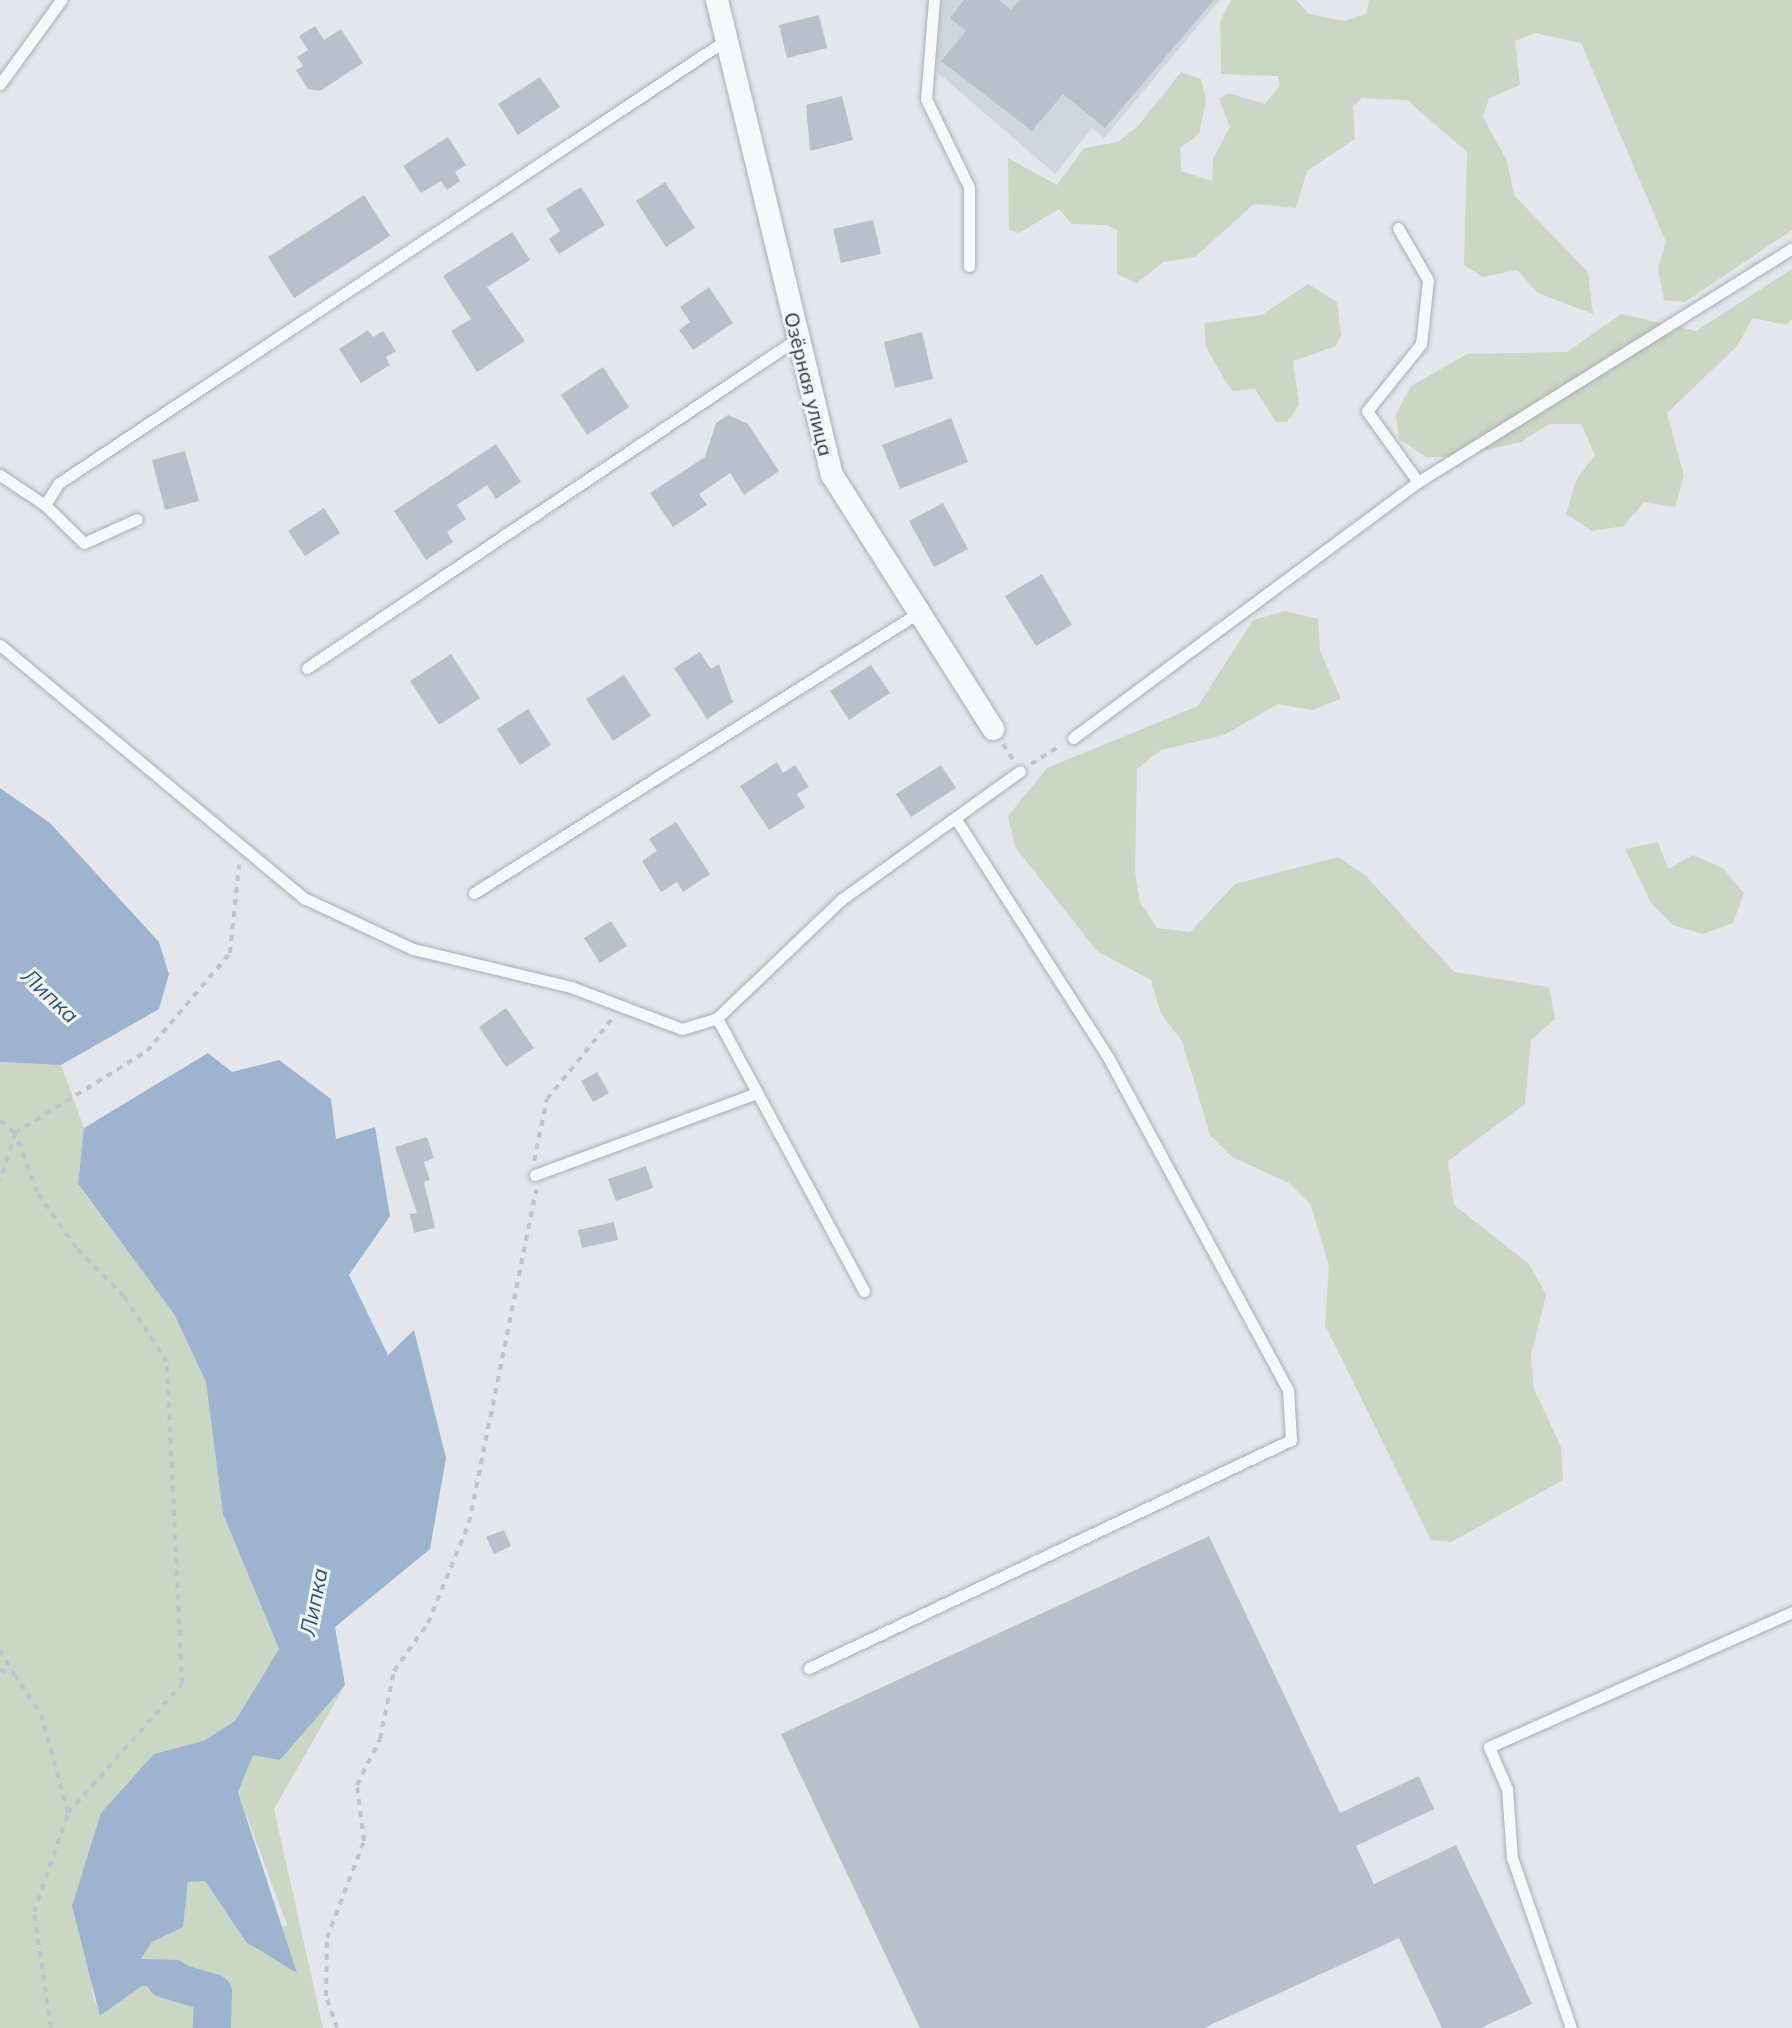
<!DOCTYPE html>
<meta charset="utf-8">
<style>
body{margin:0}
#map{position:relative;width:1792px;height:2028px;overflow:hidden;background:#e3e7ec;font-family:Mulish,sans-serif}
div>[style]{position:absolute}
[style*='--x']{left:calc(var(--x)*1px);top:calc(var(--y)*1px);width:calc(var(--w)*1px);rotate:calc(var(--a)*1deg)}
.built>*{inset:0;background:#d1d6de}
.green>*{inset:0;background:#c9d7c4}
.water>*{inset:0;background:#9cb4ce}
.river>*{height:38px;margin:-19px;padding:0 19px;transform-origin:19px;border-radius:19px;background:#9cb4ce}
.building>*{inset:0;background:#bac0cb}
.path>*{height:4px;margin-top:-2px;transform-origin:0;background:repeating-linear-gradient(90deg,#c1c5cb 0 6px,transparent 0 12px)}
.roads{filter:drop-shadow(0 0 2px #a7aeb7) drop-shadow(0 0 2px #a7aeb7)}
.lane>*{height:11px;margin:-5.5px;padding:0 5.5px;transform-origin:5.5px;border-radius:5.5px;background:#f7f8fa}
.street>*{height:22px;margin:-11px;padding:0 11px;transform-origin:11px;border-radius:11px;background:#f7f8fa}
span{translate:-50% -50%;white-space:nowrap;text-align:center;line-height:1.15;-webkit-text-stroke:6px #f3f6f9;paint-order:stroke}
.street-label{font-size:20px;color:#293446}
.water-label{font-size:22px;color:#30527e;font-style:italic}
</style>
<div id="map">
<div class="built">
<div style="clip-path:polygon(941px 0,1220px 0,1104px 138px,1092px 128px,1055px 174px,937px 72px)"></div>
</div>
<div class="green">
<div style="clip-path:polygon(1231px 0,1296px 0,1309px 14px,1344px 21px,1366px 14px,1369px 0,1792px 0,1792px 230px,1685px 302px,1664px 300px,1658px 268px,1666px 242px,1581px 43px,1535px 33px,1515px 41px,1520px 85px,1489px 98px,1483px 117px,1507px 161px,1514px 195px,1588px 272px,1593px 314px,1538px 293px,1517px 270px,1483px 277px,1464px 265px,1467px 152px,1407px 100px,1362px 98px,1353px 106px,1355px 139px,1307px 171px,1296px 208px,1254px 204px,1195px 257px,1163px 262px,1137px 283px,1117px 274px,1117px 230px,1107px 225px,1072px 224px,1059px 209px,1019px 233px,1009px 230px,1008px 158px,1057px 185px,1084px 148px,1118px 142px,1138px 126px,1181px 72px,1201px 79px,1206px 100px,1199px 134px,1180px 148px,1181px 171px,1212px 181px,1213px 158px,1230px 127px,1219px 99px,1228px 93px,1265px 104px,1280px 86px,1278px 76px,1221px 74px,1220px 21px)"></div>
<div style="clip-path:polygon(1792px 269px,1792px 319px,1786px 325px,1753px 318px,1737px 346px,1667px 413px,1684px 476px,1675px 507px,1644px 502px,1624px 526px,1592px 531px,1566px 514px,1576px 480px,1595px 455px,1581px 424px,1549px 424px,1521px 442px,1458px 457px,1426px 457px,1399px 439px,1396px 414px,1411px 386px,1467px 354px,1567px 352px,1621px 314px,1696px 331px)"></div>
<div style="clip-path:polygon(1308px 284px,1337px 302px,1341px 336px,1336px 346px,1293px 361px,1299px 405px,1287px 422px,1276px 422px,1255px 389px,1233px 391px,1226px 382px,1206px 347px,1204px 323px,1262px 315px)"></div>
<div style="clip-path:polygon(1285px 611px,1318px 619px,1320px 651px,1341px 699px,1312px 710px,1278px 704px,1224px 735px,1161px 750px,1137px 769px,1135px 871px,1140px 902px,1157px 928px,1190px 932px,1235px 884px,1338px 857px,1365px 875px,1454px 972px,1549px 987px,1555px 1019px,1531px 1040px,1525px 1104px,1448px 1161px,1454px 1205px,1529px 1264px,1546px 1294px,1531px 1356px,1534px 1389px,1561px 1447px,1563px 1480px,1451px 1542px,1431px 1540px,1325px 1325px,1329px 1267px,1311px 1205px,1289px 1183px,1232px 1157px,1210px 1135px,1182px 1041px,1161px 1014px,1151px 980px,1097px 951px,1015px 847px,1008px 816px,1047px 768px,1198px 706px,1253px 620px)"></div>
<div style="clip-path:polygon(1658px 842px,1668px 869px,1693px 855px,1723px 868px,1744px 893px,1733px 923px,1703px 934px,1673px 925px,1651px 903px,1625px 849px)"></div>
<div style="clip-path:polygon(0 1062px,61px 1065px,84px 1128px,78px 1185px,174px 1314px,206px 1382px,223px 1514px,279px 1649px,235px 1721px,203px 1741px,154px 1754px,91px 1966px,93px 1996px,101px 2016px,142px 1986px,213px 1993px,221px 1987px,179px 1960px,141px 1960px,152px 1942px,183px 1927px,188px 1882px,205px 1881px,246px 1942px,287px 1925px,238px 1792px,253px 1754px,280px 1760px,345px 1685px,274px 1809px,323px 2028px,0 2028px)"></div>
</div>
<div class="water">
<div style="clip-path:polygon(0 788px,50px 823px,159px 942px,169px 974px,159px 1009px,61px 1065px,0 1062px)"></div>
<div style="clip-path:polygon(208px 1053px,232px 1072px,279px 1060px,331px 1099px,336px 1139px,375px 1127px,390px 1216px,349px 1275px,388px 1355px,414px 1330px,446px 1458px,430px 1549px,335px 1627px,345px 1685px,280px 1760px,253px 1755px,238px 1792px,297px 1973px,246px 1942px,205px 1881px,188px 1882px,183px 1927px,152px 1942px,141px 1959px,179px 1960px,222px 1987px,213px 1993px,142px 1986px,100px 2016px,72px 1906px,101px 1813px,154px 1754px,203px 1741px,235px 1721px,279px 1649px,223px 1514px,206px 1382px,174px 1314px,78px 1184px,84px 1128px)"></div>
</div>
<div class="river">
<div style="--x:165;--y:1979;--w:50;--a:16.3"></div>
<div style="--x:213;--y:1993;--w:35;--a:92"></div>
</div>
<div class="building">
<div style="clip-path:polygon(964px 0,999px 0,1011px 10px,1019px 0,1214px 0,1105px 128px,1063px 94px,1032px 131px,941px 61px,966px 31px,950px 18px)"></div>
<div style="clip-path:polygon(819px 15px,827px 48px,787px 58px,779px 25px)"></div>
<div style="clip-path:polygon(315px 26px,324px 40px,341px 29px,363px 63px,320px 91px,308px 89px,296px 70px,303px 66px,297px 57px,308px 50px,299px 36px)"></div>
<div style="clip-path:polygon(540px 77px,560px 107px,518px 135px,498px 104px)"></div>
<div style="clip-path:polygon(842px 96px,853px 140px,810px 151px,806px 105px)"></div>
<div style="clip-path:polygon(448px 137px,466px 165px,455px 172px,460px 181px,447px 190px,441px 181px,421px 193px,403px 166px)"></div>
<div style="clip-path:polygon(665px 182px,695px 228px,666px 247px,636px 201px)"></div>
<div style="clip-path:polygon(581px 187px,605px 225px,559px 254px,549px 239px,560px 231px,546px 209px)"></div>
<div style="clip-path:polygon(364px 195px,390px 236px,294px 298px,268px 257px)"></div>
<div style="clip-path:polygon(873px 220px,881px 254px,841px 263px,833px 229px)"></div>
<div style="clip-path:polygon(512px 232px,530px 260px,487px 287px,525px 341px,477px 372px,451px 331px,471px 319px,443px 276px)"></div>
<div style="clip-path:polygon(709px 287px,733px 323px,693px 350px,679px 330px,690px 322px,680px 307px)"></div>
<div style="clip-path:polygon(368px 330px,373px 337px,383px 331px,396px 351px,386px 357px,390px 365px,361px 383px,339px 349px)"></div>
<div style="clip-path:polygon(922px 332px,933px 379px,895px 388px,884px 342px)"></div>
<div style="clip-path:polygon(603px 367px,629px 407px,587px 435px,561px 395px)"></div>
<div style="clip-path:polygon(728px 415px,748px 424px,779px 471px,744px 495px,730px 473px,699px 494px,707px 505px,673px 527px,650px 493px,705px 457px,716px 423px)"></div>
<div style="clip-path:polygon(951px 418px,968px 462px,900px 489px,882px 445px)"></div>
<div style="clip-path:polygon(496px 444px,521px 482px,496px 499px,487px 485px,457px 505px,466px 519px,447px 532px,453px 542px,426px 560px,394px 511px)"></div>
<div style="clip-path:polygon(185px 451px,199px 501px,165px 510px,152px 460px)"></div>
<div style="clip-path:polygon(943px 503px,968px 549px,934px 567px,909px 521px)"></div>
<div style="clip-path:polygon(324px 508px,340px 533px,305px 556px,288px 531px)"></div>
<div style="clip-path:polygon(1042px 574px,1072px 625px,1036px 646px,1005px 596px)"></div>
<div style="clip-path:polygon(700px 652px,711px 669px,719px 664px,733px 702px,707px 719px,674px 668px)"></div>
<div style="clip-path:polygon(451px 654px,480px 698px,439px 725px,410px 681px)"></div>
<div style="clip-path:polygon(871px 665px,890px 693px,849px 720px,830px 691px)"></div>
<div style="clip-path:polygon(624px 675px,651px 716px,613px 741px,586px 699px)"></div>
<div style="clip-path:polygon(528px 709px,551px 745px,520px 765px,497px 729px)"></div>
<div style="clip-path:polygon(777px 762px,783px 773px,795px 765px,809px 787px,797px 794px,805px 807px,769px 830px,740px 786px)"></div>
<div style="clip-path:polygon(941px 765px,956px 788px,911px 817px,896px 794px)"></div>
<div style="clip-path:polygon(676px 822px,710px 874px,683px 892px,677px 882px,661px 892px,642px 861px,657px 851px,649px 839px)"></div>
<div style="clip-path:polygon(611px 921px,627px 946px,600px 963px,584px 938px)"></div>
<div style="clip-path:polygon(506px 1008px,534px 1048px,506px 1067px,479px 1027px)"></div>
<div style="clip-path:polygon(597px 1072px,609px 1093px,593px 1102px,581px 1081px)"></div>
<div style="clip-path:polygon(427px 1137px,434px 1158px,424px 1162px,430px 1180px,424px 1182px,435px 1228px,414px 1233px,410px 1214px,417px 1213px,395px 1147px)"></div>
<div style="clip-path:polygon(646px 1166px,653px 1188px,616px 1201px,608px 1179px)"></div>
<div style="clip-path:polygon(614px 1222px,618px 1240px,582px 1248px,578px 1230px)"></div>
<div style="clip-path:polygon(504px 1530px,511px 1546px,494px 1554px,486px 1537px)"></div>
<div style="clip-path:polygon(1209px 1536px,1340px 1813px,1419px 1776px,1434px 1809px,1356px 1846px,1374px 1884px,1456px 1845px,1532px 2004px,1481px 2028px,1442px 2028px,1399px 1938px,1204px 2028px,920px 2028px,781px 1734px)"></div>
</div>
<div class="path">
<div style="--x:1003;--y:744;--w:19;--a:58"></div>
<div style="--x:1031;--y:764;--w:36;--a:-32"></div>
<div style="--x:0;--y:1121;--w:19;--a:39"></div>
<div style="--x:15;--y:1133;--w:50;--a:107.4"></div>
<div style="--x:534;--y:1161;--w:63;--a:-78.2"></div>
<div style="--x:547;--y:1099;--w:103;--a:-50.9"></div>
<div style="--x:0;--y:1650;--w:28;--a:60"></div>
<div style="--x:0;--y:1670;--w:15;--a:16"></div>
<div style="--x:14;--y:1674;--w:48;--a:56"></div>
<div style="--x:41;--y:1714;--w:103;--a:74.7"></div>
<div style="--x:51;--y:2028;--w:117;--a:-98.3"></div>
<div style="--x:34;--y:1912;--w:105;--a:-71"></div>
<div style="--x:68;--y:1813;--w:172;--a:-48.5"></div>
<div style="--x:182;--y:1684;--w:322;--a:-92.7"></div>
<div style="--x:167;--y:1362;--w:79;--a:-123.1"></div>
<div style="--x:124;--y:1296;--w:68;--a:-135"></div>
<div style="--x:76;--y:1248;--w:68;--a:-124.9"></div>
<div style="--x:37;--y:1192;--w:63;--a:-110.4"></div>
<div style="--x:15;--y:1133;--w:155;--a:-31.8"></div>
<div style="--x:147;--y:1051;--w:128;--a:-49.7"></div>
<div style="--x:230;--y:953;--w:89;--a:-84.2"></div>
<div style="--x:337;--y:2028;--w:34;--a:-109"></div>
<div style="--x:326;--y:1996;--w:58;--a:-89"></div>
<div style="--x:327;--y:1938;--w:104;--a:-69.1"></div>
<div style="--x:364;--y:1841;--w:56;--a:-97.1"></div>
<div style="--x:357;--y:1785;--w:51;--a:-63.4"></div>
<div style="--x:380;--y:1739;--w:69;--a:-78.4"></div>
<div style="--x:394;--y:1671;--w:59;--a:-54.7"></div>
<div style="--x:428;--y:1623;--w:108;--a:-67.7"></div>
<div style="--x:469;--y:1523;--w:340;--a:-78.6"></div>
</div>
<div class="roads">
<div class="lane">
<div style="--x:934;--y:0;--w:99;--a:94.6"></div>
<div style="--x:926;--y:99;--w:98;--a:64"></div>
<div style="--x:969;--y:187;--w:79;--a:90"></div>
<div style="--x:0;--y:84;--w:104;--a:-54"></div>
<div style="--x:1398;--y:228;--w:60;--a:60"></div>
<div style="--x:1428;--y:280;--w:64;--a:96.2"></div>
<div style="--x:1421;--y:344;--w:86;--a:128.9"></div>
<div style="--x:1367;--y:411;--w:87;--a:54.3"></div>
<div style="--x:0;--y:475;--w:54;--a:33.7"></div>
<div style="--x:45;--y:505;--w:26;--a:-58"></div>
<div style="--x:59;--y:483;--w:801;--a:-33.59"></div>
<div style="--x:45;--y:505;--w:54;--a:44.3"></div>
<div style="--x:84;--y:543;--w:58;--a:-24.4"></div>
<div style="--x:0;--y:645;--w:396;--a:39.8"></div>
<div style="--x:304;--y:898;--w:120;--a:25.1"></div>
<div style="--x:413;--y:949;--w:163;--a:13.5"></div>
<div style="--x:571;--y:987;--w:119;--a:20.7"></div>
<div style="--x:682;--y:1029;--w:37;--a:-17"></div>
<div style="--x:717;--y:1018;--w:173;--a:-43.6"></div>
<div style="--x:842;--y:899;--w:219;--a:-35.7"></div>
<div style="--x:307;--y:668;--w:592;--a:-33.9"></div>
<div style="--x:1073;--y:738;--w:430;--a:-36.6"></div>
<div style="--x:1418;--y:482;--w:441;--a:-32"></div>
<div style="--x:474;--y:893;--w:521;--a:-32.23"></div>
<div style="--x:717;--y:1018;--w:310;--a:61.7"></div>
<div style="--x:535;--y:1175;--w:237;--a:-20.3"></div>
<div style="--x:809;--y:1668;--w:533;--a:-25.32"></div>
<div style="--x:1291;--y:1440;--w:50;--a:-93.4"></div>
<div style="--x:1288;--y:1390;--w:379;--a:-118.4"></div>
<div style="--x:1108;--y:1057;--w:282;--a:-122.6"></div>
<div style="--x:1571;--y:2028;--w:180;--a:-109.1"></div>
<div style="--x:1512;--y:1858;--w:69;--a:-94.1"></div>
<div style="--x:1507;--y:1789;--w:46;--a:-113.2"></div>
<div style="--x:1489;--y:1747;--w:332;--a:-24"></div>
</div>
<div class="street">
<div style="--x:717;--y:0;--w:489;--a:76.4"></div>
<div style="--x:832;--y:475;--w:301;--a:57.6"></div>
</div>
</div>
<div class="street-label">
<span style="left:809px;top:384px;rotate:76deg">Озёрная улица</span>
</div>
<div class="water-label">
<span style="left:50px;top:996px;rotate:43deg">Липка</span>
<span style="left:314px;top:1602px;rotate:-79deg">Липка</span>
</div>
</div>
